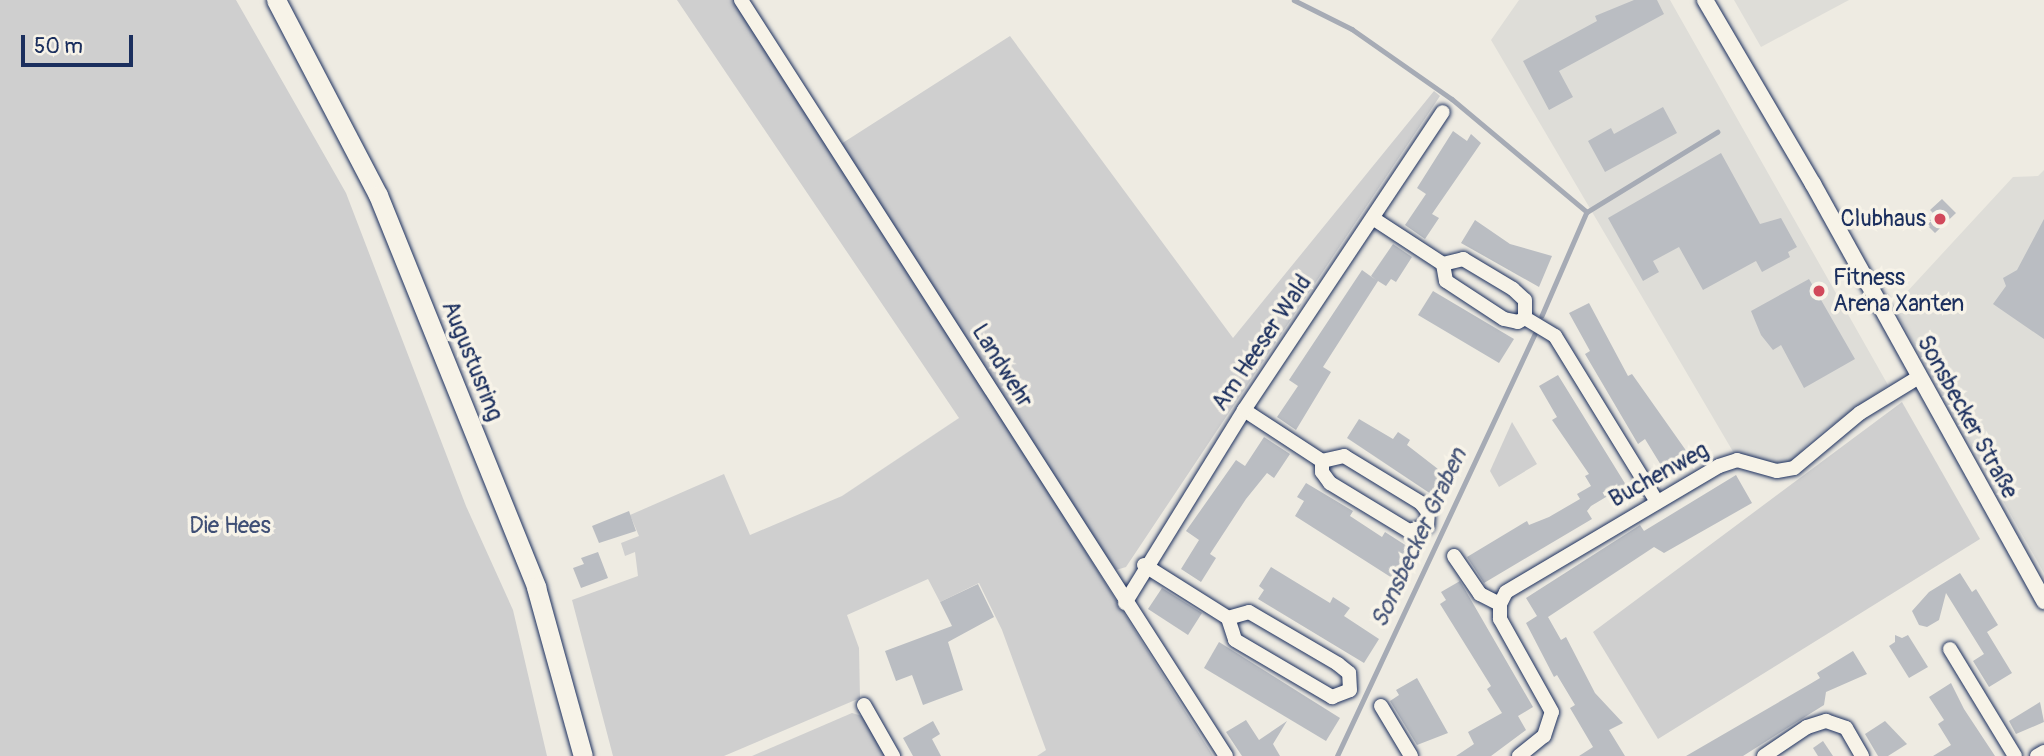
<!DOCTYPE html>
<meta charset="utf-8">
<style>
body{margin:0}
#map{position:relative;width:2044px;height:756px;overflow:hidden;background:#eeebe2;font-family:Pangolin,sans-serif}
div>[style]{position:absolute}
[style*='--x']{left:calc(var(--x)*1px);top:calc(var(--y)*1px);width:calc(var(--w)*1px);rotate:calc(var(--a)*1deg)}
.built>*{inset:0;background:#deddd8}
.green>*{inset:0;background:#cfcfcf}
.stream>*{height:4.5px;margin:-2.25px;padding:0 2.25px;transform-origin:2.25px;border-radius:2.25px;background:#a6abb5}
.building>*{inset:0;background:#babdc2}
.roads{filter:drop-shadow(0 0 2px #1b2f5e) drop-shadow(0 0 2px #1b2f5e)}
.minor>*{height:14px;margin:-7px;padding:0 7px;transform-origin:7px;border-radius:7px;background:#f7f3e8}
.tertiary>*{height:16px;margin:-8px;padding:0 8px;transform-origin:8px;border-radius:8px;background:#f7f3e8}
.secondary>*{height:19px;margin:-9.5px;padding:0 9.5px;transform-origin:9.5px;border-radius:9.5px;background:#f7f3e8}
.dots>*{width:19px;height:19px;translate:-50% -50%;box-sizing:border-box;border:4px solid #f7f3e8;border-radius:50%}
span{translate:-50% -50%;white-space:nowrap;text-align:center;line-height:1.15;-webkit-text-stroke:7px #f7f3e8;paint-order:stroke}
.poi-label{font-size:23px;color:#1b2f5e}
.right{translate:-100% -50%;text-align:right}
.left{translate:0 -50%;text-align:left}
.street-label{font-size:23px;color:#1b2f5e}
.park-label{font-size:23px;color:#3f4f75}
.water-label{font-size:24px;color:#455478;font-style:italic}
.scale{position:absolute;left:21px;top:35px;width:112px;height:32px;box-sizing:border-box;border:4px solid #1b2f5e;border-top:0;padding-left:9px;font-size:21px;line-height:24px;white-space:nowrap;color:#1b2f5e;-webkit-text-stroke:5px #f7f3e8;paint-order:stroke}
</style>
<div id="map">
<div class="built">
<div style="clip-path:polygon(1519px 0,1670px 0,1888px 385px,1811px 440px,1792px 462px,1779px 465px,1735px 455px,1491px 40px)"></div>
<div style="clip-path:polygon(1734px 0,1849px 0,1761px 47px)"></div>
<div style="clip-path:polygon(2044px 170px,2044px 573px,1893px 307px,2013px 177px,2038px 176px)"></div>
</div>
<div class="green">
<div style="clip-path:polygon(0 0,236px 0,346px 193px,466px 506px,513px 610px,547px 756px,0 756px)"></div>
<div style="clip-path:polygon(677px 0,737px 0,838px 154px,1213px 756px,1037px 756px,1046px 750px,1002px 630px,979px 583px,940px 602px,928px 579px,847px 615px,859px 648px,860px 698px,724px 756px,613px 756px,572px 600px,638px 576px,635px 552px,625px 556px,621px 543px,639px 536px,630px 515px,724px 474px,750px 535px,842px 496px,959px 418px)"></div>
<div style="clip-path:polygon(1010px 36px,1233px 338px,1434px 91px,1440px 96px,1126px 567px,1116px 570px,1076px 518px,841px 144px)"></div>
<div style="clip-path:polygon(1902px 402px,1980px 539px,1658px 739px,1593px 632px)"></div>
<div style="clip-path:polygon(1512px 422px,1537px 464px,1499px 487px,1490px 471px)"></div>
<div style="clip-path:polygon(852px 713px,865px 717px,888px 756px,752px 756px)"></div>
</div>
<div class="stream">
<div style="--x:1294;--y:0;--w:65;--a:26.6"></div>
<div style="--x:1352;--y:29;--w:122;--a:35"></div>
<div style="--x:1452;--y:99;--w:176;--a:39.9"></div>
<div style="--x:1587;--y:212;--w:113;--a:113.4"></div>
<div style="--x:1587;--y:212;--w:153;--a:-31.6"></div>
<div style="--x:1337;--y:756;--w:465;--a:-64.9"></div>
</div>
<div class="building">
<div style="clip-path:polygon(1634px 0,1657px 0,1664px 14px,1559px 71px,1573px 97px,1549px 110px,1523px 61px,1597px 21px,1595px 16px)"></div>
<div style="clip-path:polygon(1663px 107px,1677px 133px,1605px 172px,1588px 141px,1611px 128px,1614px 134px)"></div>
<div style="clip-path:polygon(1453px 131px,1467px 141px,1471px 134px,1481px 143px,1432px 214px,1439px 218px,1425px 239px,1405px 225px,1426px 194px,1417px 188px)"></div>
<div style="clip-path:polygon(1721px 153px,1760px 224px,1781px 218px,1797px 247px,1788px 252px,1790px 257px,1762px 272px,1756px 261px,1703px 290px,1679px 247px,1653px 261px,1659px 272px,1643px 281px,1608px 218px)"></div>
<div style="clip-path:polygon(1942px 199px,1956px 213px,1935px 233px,1926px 224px,1935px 215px,1930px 210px)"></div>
<div style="clip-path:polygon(2044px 219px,2044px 339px,1993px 304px,2006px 286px,2003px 278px,2017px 270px)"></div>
<div style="clip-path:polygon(1475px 220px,1510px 244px,1552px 256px,1539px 287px,1461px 243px)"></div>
<div style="clip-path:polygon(1393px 244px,1412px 257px,1396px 282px,1391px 279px,1386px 286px,1378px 281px,1323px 367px,1331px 372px,1296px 430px,1277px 417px,1298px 386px,1289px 380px,1362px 270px,1376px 280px,1371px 276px)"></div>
<div style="clip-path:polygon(1809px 279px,1855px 359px,1804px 388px,1781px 345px,1773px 350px,1761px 335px,1751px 311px)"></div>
<div style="clip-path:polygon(1433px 291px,1514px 339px,1499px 363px,1418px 315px)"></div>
<div style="clip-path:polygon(1589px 303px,1628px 376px,1632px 374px,1692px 459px,1667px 475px,1645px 439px,1638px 444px,1585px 354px,1590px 351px,1569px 313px)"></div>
<div style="clip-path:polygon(1558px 375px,1626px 485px,1591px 506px,1587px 511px,1592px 519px,1484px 583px,1467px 557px,1527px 521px,1529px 525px,1549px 517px,1580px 499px,1577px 494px,1591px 486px,1585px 476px,1589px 474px,1552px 420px,1557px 417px,1539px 386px)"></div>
<div style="clip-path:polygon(1359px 419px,1393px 439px,1398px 432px,1410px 440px,1407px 445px,1447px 476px,1434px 496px,1347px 438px)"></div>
<div style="clip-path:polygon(1264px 437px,1290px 454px,1274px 478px,1267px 473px,1246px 499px,1210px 554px,1216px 558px,1201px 582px,1181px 569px,1199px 540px,1186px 531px,1236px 460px,1245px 466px)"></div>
<div style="clip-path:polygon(1736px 475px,1752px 503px,1664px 553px,1654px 547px,1548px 617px,1561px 640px,1566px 637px,1595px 693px,1623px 723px,1609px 730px,1625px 756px,1579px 756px,1593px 747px,1570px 708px,1575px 705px,1557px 675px,1554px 677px,1526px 623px,1537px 616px,1526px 598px,1640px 525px,1644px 531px)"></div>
<div style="clip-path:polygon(1306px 483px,1353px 511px,1350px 516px,1382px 537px,1385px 532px,1413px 550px,1401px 569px,1407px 572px,1400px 583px,1295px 516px,1304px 501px,1297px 497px)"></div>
<div style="clip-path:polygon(629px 511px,636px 531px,599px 543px,592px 526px)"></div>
<div style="clip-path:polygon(598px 552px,608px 578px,581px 588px,573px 568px,584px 564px,581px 558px)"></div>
<div style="clip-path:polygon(1271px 567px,1330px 603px,1333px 597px,1350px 608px,1344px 616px,1379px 639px,1364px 663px,1258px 599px,1264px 590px,1259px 586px)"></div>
<div style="clip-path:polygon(1960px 573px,1972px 592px,1976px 589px,1998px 625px,1987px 632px,2012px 673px,1989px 687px,1973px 661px,1984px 654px,1946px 593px,1939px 620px,1927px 627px,1919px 625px,1912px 611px,1929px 592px)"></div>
<div style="clip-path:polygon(1460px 581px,1533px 707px,1518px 716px,1526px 730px,1491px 756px,1456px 756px,1474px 744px,1468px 732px,1502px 713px,1487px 689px,1491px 686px,1440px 604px,1446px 600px,1441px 592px)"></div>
<div style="clip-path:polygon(978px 584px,994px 617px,948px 642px,963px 690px,923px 705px,912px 675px,896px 681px,885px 651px,952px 626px,940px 602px)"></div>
<div style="clip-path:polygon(1162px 588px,1202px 613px,1188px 635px,1148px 609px)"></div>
<div style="clip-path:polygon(1895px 635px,1902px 638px,1908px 635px,1928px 667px,1909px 678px,1889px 646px,1895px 642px)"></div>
<div style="clip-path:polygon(1219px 642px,1340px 718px,1326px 741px,1204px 668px)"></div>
<div style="clip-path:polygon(1853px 651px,1867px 674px,1826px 692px,1824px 705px,1773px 737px,1743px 756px,1686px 756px,1810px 684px,1820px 678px,1817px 673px)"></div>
<div style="clip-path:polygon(1417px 678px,1448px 733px,1417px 745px,1390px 701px,1399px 695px,1396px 690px)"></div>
<div style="clip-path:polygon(1951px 683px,1964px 709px,1995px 756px,1933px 756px,1951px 745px,1938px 724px,1944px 720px,1929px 697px)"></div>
<div style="clip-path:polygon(2040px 702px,2044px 722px,2016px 734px,2009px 721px)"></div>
<div style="clip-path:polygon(1246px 720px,1259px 740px,1287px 721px,1273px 744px,1280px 756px,1242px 756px,1226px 732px)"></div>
<div style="clip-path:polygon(933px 721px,940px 734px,932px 739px,941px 756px,913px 756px,903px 738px)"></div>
<div style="clip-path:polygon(1885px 721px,1907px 744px,1888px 756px,1878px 756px,1865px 734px)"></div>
<div style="clip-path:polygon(1823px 741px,1833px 756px,1818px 756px,1813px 748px)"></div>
</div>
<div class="roads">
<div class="minor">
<div style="--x:741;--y:0;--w:898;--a:57.32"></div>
<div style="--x:1374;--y:219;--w:82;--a:33.1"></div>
<div style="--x:1443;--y:264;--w:17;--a:80"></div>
<div style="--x:1446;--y:281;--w:69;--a:33.2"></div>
<div style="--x:1504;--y:319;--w:14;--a:12"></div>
<div style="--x:1518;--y:322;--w:8;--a:-30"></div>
<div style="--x:1525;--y:318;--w:35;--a:31"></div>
<div style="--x:1555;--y:336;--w:195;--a:58.4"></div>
<div style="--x:1443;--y:264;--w:21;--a:-14"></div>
<div style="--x:1463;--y:259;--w:58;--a:31"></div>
<div style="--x:1513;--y:289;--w:16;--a:43"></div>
<div style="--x:1525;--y:300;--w:18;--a:90"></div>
<div style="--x:1244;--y:410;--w:93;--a:33.2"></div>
<div style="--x:1322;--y:461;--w:11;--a:90"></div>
<div style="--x:1322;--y:472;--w:14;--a:54"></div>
<div style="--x:1330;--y:483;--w:92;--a:31.3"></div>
<div style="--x:1409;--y:531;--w:19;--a:-16"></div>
<div style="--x:1427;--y:526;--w:14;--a:-86"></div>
<div style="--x:1428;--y:512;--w:11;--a:-128"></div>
<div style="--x:1421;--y:503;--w:90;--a:-148.6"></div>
<div style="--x:1344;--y:456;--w:23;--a:167"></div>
<div style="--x:1454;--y:556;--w:46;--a:55.6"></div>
<div style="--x:1480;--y:594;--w:22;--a:27"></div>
<div style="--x:1144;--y:565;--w:99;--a:32.2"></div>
<div style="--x:1228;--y:618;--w:23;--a:72"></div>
<div style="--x:1235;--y:640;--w:113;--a:30.4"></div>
<div style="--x:1332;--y:697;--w:19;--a:-21"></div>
<div style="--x:1350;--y:690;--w:17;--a:-93"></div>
<div style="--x:1349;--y:673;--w:14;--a:-141"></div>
<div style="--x:1338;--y:664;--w:103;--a:-149.7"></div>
<div style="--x:1249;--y:612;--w:22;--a:164"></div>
<div style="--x:1125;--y:603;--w:227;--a:-58.3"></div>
<div style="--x:1244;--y:410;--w:358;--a:-56.3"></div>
<div style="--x:1950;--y:649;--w:125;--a:58.7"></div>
<div style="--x:864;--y:705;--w:59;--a:60.4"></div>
<div style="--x:1381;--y:706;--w:58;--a:59"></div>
<div style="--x:1519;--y:756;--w:32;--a:-39"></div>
<div style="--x:1544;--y:736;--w:25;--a:-72"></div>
<div style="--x:1552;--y:712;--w:107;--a:-119.2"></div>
<div style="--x:1500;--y:619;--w:15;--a:-90"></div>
<div style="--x:1500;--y:604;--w:13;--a:-63"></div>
<div style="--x:1506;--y:592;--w:247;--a:-30.6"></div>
<div style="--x:1719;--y:466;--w:19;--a:-18"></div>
<div style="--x:1737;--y:460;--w:41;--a:15.4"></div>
<div style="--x:1777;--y:471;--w:17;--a:-10"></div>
<div style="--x:1794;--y:468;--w:86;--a:-39.8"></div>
<div style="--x:1860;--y:413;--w:69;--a:-31.4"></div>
<div style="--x:1764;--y:756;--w:52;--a:-34"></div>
<div style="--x:1807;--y:727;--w:20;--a:-18"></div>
<div style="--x:1826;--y:721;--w:21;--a:19"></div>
<div style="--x:1846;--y:728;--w:32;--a:60"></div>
<div style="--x:2037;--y:756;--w:8;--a:-30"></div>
</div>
<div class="tertiary">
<div style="--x:1705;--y:0;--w:213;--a:59.6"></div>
<div style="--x:1813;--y:184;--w:477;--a:61"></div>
</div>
<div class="secondary">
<div style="--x:276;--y:0;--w:220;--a:62.4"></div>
<div style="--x:378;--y:195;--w:423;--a:68"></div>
<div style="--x:536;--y:587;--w:175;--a:74.5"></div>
</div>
</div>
<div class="dots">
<div style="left:1940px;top:219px;background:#d1495b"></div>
<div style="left:1819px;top:291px;background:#d1495b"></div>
</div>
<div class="poi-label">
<span class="right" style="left:1926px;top:219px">Clubhaus</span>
<span class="left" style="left:1833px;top:291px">Fitness<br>Arena Xanten</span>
</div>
<div class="street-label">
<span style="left:1262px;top:343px;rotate:-56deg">Am Heeser Wald</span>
<span style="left:472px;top:361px;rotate:68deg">Augustusring</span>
<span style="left:1002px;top:366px;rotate:58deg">Landwehr</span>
<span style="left:1967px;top:417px;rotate:61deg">Sonsbecker Straße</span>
<span style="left:1659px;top:475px;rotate:-29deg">Buchenweg</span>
</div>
<div class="park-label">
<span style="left:230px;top:526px">Die Hees</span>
</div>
<div class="water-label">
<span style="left:1419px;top:538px;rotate:-65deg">Sonsbecker Graben</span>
</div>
<div class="scale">50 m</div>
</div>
